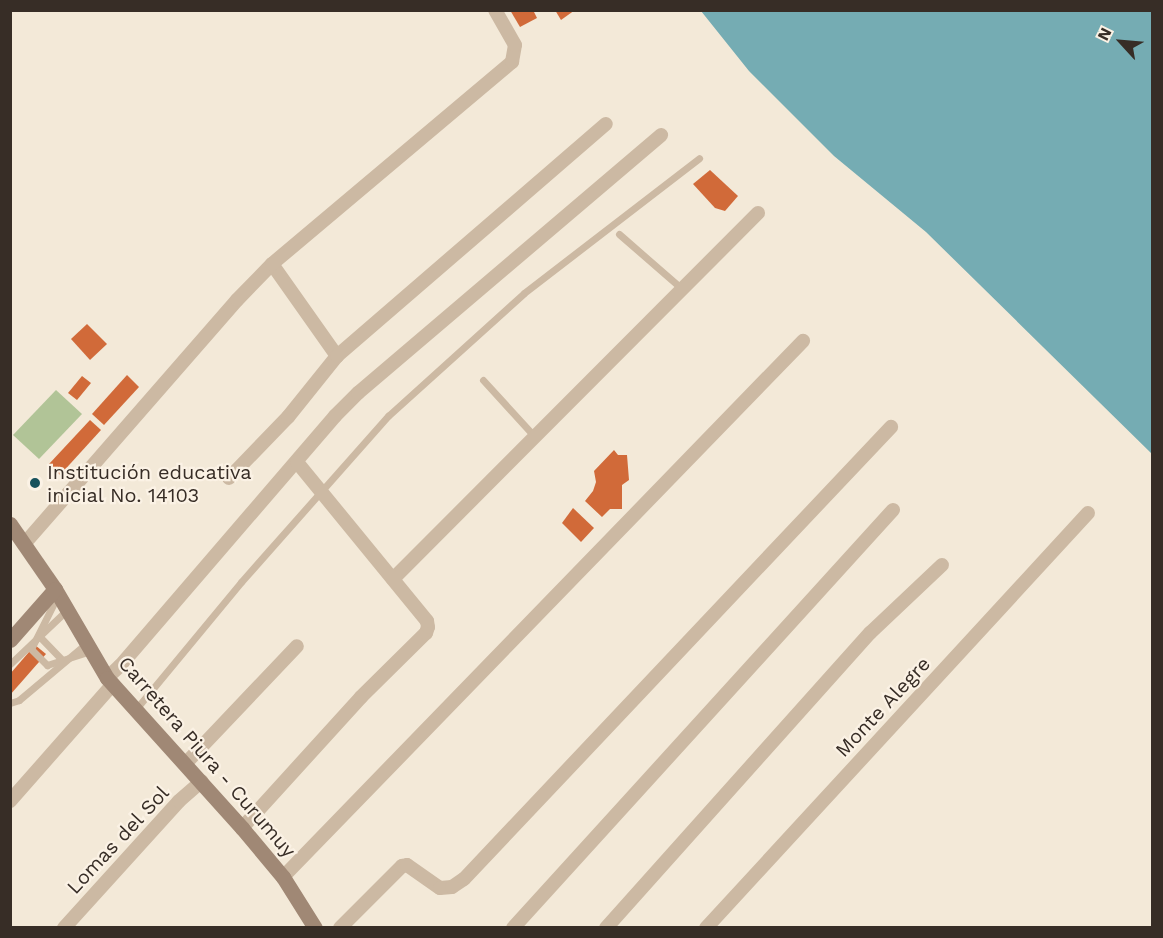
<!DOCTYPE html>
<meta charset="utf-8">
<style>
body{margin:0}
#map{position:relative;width:1163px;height:938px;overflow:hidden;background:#f3e9d8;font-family:"Work Sans",sans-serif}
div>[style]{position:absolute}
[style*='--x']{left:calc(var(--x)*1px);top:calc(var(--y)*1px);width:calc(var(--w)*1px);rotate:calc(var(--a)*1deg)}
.green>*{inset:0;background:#b1c497}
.water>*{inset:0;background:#75acb3}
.building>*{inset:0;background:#d16a39}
.lane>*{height:7px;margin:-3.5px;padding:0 3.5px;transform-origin:3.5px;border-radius:3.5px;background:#ccb9a3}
.street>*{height:14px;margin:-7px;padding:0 7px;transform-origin:7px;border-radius:7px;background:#ccb9a3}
.secondary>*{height:15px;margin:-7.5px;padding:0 7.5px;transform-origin:7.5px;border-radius:7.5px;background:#a08875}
.dots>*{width:16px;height:16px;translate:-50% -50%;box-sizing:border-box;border:3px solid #fbf2e5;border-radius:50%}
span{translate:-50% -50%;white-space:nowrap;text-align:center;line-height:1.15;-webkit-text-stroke:4.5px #fbf2e5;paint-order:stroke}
.poi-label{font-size:20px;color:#372d26}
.left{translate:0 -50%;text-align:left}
.street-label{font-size:20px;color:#372d26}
.frame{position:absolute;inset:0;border:12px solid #372d26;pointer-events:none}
.north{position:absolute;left:1091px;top:12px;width:60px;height:60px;-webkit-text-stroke:4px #fbf2e5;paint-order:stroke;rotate:296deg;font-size:16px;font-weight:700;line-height:24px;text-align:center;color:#372d26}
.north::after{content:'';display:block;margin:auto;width:21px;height:27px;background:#372d26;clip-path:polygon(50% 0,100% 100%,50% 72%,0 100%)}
</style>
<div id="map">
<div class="green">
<div style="clip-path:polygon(56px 390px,82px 414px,39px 459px,13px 435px)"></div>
</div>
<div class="water">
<div style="clip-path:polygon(701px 11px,1152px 11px,1152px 454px,926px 232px,834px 156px,749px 71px)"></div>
</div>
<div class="building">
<div style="clip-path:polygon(510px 10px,533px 10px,537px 18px,520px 27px)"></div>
<div style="clip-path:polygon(555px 10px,575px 10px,561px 20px)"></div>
<div style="clip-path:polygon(710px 170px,738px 196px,725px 211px,715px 208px,693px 184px)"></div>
<div style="clip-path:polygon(87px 324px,107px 344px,90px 360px,71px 339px)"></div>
<div style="clip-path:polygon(127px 375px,139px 387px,104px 425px,92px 414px)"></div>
<div style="clip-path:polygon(82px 376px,91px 383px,77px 400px,68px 393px)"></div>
<div style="clip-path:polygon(90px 420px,101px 430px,60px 475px,49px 464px)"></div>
<div style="clip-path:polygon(614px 450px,618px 455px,627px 455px,629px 480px,622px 485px,622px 509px,610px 509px,602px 517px,585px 501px,593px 491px,596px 482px,594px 471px)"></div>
<div style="clip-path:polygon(573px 508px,594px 528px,581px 542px,562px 523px)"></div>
<div style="clip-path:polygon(35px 645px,46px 654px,10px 695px,10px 674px)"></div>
</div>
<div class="lane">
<div style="--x:619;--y:234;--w:84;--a:41.1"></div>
<div style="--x:483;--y:380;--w:77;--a:47.6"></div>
<div style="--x:58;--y:595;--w:60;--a:116.6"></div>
<div style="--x:31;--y:649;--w:23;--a:45"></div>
<div style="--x:47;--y:665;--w:46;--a:-17.7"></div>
<div style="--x:40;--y:637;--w:33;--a:46"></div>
<div style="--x:10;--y:664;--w:79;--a:-43.5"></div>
<div style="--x:10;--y:703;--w:9;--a:-18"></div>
<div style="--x:19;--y:700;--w:89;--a:-40"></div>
<div style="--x:136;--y:709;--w:165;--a:-50.4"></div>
<div style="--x:241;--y:582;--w:222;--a:-48.5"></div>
<div style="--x:388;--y:416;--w:183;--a:-42.1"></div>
<div style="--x:524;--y:293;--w:221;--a:-37.6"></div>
</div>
<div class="street">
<div style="--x:272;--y:264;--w:113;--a:54.8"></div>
<div style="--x:229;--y:478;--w:85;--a:-46"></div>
<div style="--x:288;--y:417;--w:78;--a:-51.2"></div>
<div style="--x:337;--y:356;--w:355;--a:-40.8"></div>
<div style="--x:25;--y:543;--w:322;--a:-48.9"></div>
<div style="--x:237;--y:300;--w:50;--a:-45.8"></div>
<div style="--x:272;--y:264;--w:314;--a:-40.1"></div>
<div style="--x:512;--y:62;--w:17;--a:-80"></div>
<div style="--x:515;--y:45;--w:40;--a:-119.7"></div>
<div style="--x:393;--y:579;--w:517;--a:-45.08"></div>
<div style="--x:107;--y:678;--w:18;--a:-43"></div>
<div style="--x:120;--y:666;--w:330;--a:-49.3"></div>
<div style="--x:335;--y:416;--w:33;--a:-45"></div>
<div style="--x:358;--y:393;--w:398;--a:-40.4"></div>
<div style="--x:186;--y:763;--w:161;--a:-46.5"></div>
<div style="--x:10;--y:801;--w:156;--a:-48.6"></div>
<div style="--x:242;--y:828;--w:177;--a:-47.7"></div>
<div style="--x:361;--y:697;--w:91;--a:-44.6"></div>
<div style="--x:426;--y:633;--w:6;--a:-72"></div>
<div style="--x:428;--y:627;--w:6;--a:-99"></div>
<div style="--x:427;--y:621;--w:205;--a:-129.3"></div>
<div style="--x:283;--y:877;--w:747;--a:-45.87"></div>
<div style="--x:64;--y:928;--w:171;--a:-47.8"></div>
<div style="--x:179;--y:801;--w:30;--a:-41"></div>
<div style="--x:340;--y:928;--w:88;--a:-45"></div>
<div style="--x:402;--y:866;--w:5;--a:-11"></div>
<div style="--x:407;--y:865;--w:40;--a:34.9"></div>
<div style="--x:440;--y:888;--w:12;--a:-5"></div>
<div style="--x:452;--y:887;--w:14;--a:-34"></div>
<div style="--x:464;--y:879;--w:622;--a:-46.63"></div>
<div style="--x:513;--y:928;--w:565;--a:-47.73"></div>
<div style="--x:606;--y:928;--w:396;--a:-48.2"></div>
<div style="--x:870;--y:633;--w:99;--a:-43.4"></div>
<div style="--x:706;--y:928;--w:564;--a:-47.37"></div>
</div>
<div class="secondary">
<div style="--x:10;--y:524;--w:79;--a:55.3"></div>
<div style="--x:55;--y:589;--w:103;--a:59.7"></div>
<div style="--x:107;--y:678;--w:202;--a:48"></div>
<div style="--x:242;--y:828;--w:64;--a:50.1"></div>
<div style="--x:283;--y:877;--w:60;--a:57.9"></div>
<div style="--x:10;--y:640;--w:68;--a:-48.6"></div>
</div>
<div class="dots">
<div style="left:35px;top:483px;background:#18525c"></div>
</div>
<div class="poi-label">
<span class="left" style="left:47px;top:484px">Institución educativa<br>inicial No. 14103</span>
</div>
<div class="street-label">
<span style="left:883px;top:707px;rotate:-47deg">Monte Alegre</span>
<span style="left:207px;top:757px;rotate:49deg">Carretera Piura - Curumuy</span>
<span style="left:118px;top:840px;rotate:-47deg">Lomas del Sol</span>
</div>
<div class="frame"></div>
<div class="north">N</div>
</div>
